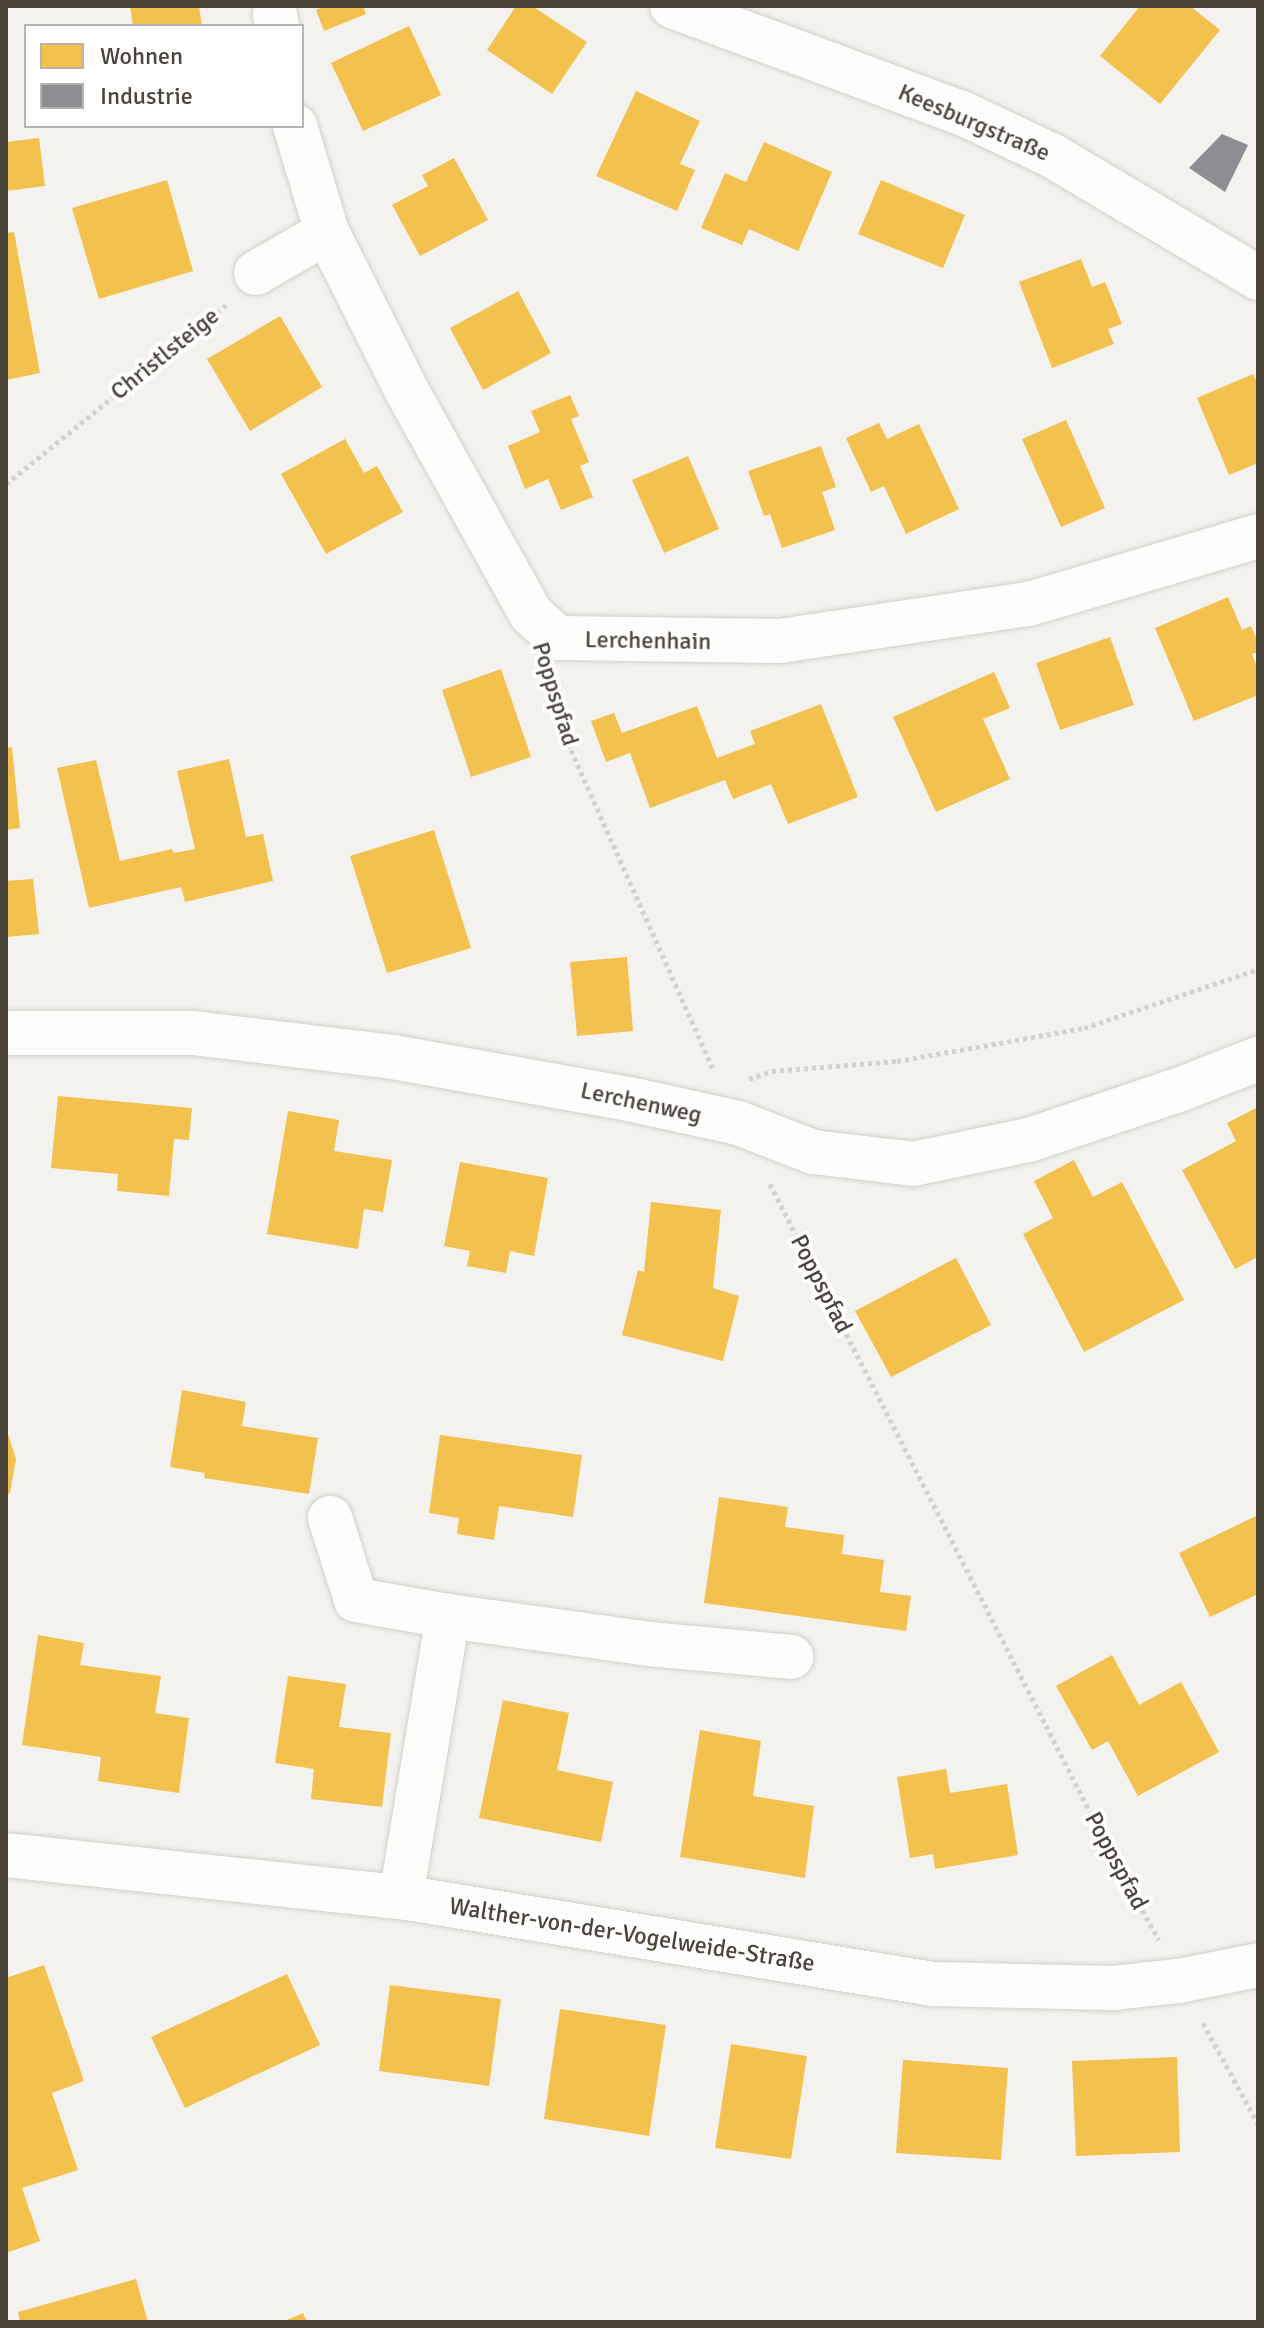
<!DOCTYPE html>
<meta charset="utf-8">
<style>
body{margin:0}
#map{position:relative;width:1264px;height:2328px;overflow:hidden;background:#f4f2ee;font-family:Signika,sans-serif}
div>[style]{position:absolute}
[style*='--x']{left:calc(var(--x)*1px);top:calc(var(--y)*1px);width:calc(var(--w)*1px);rotate:calc(var(--a)*1deg)}
.homes>*{inset:0;background:#f2c14e}
.industry>*{inset:0;background:#8d8d92}
.path>*{height:5px;margin-top:-2.5px;transform-origin:0;background:repeating-linear-gradient(90deg,#d3d2cc 0 4px,transparent 0 8px)}
.roads{filter:drop-shadow(0 0 2px #d2d0cb) drop-shadow(0 0 2px #d2d0cb)}
.minor>*{height:44px;margin:-22px;padding:0 22px;transform-origin:22px;border-radius:22px;background:#fdfdfc}
span{translate:-50% -50%;white-space:nowrap;text-align:center;line-height:1.15;-webkit-text-stroke:8px #fff;paint-order:stroke}
.street-label{font-size:24px;color:#4b4439}
.frame{position:absolute;inset:0;border:8px solid #4b4439;pointer-events:none}
.legend{position:absolute;left:24px;top:24px;width:280px;height:104px;box-sizing:border-box;background:#fff;border:2px solid #b7b4b0;margin:0;padding:10px 14px;list-style:none;font-size:24px;color:#4b4439}
.legend li{display:flex;align-items:center;gap:16px;height:40px}
.legend b{width:40px;border:2px solid #b7b4b0}
</style>
<div id="map">
<div class="homes">
<div style="clip-path:polygon(130px 6px,199px 6px,202px 26px,133px 26px)"></div>
<div style="clip-path:polygon(325px 6px,363px 6px,366px 14px,324px 31px,316px 10px)"></div>
<div style="clip-path:polygon(516px 6px,532px 6px,587px 42px,552px 94px,487px 50px)"></div>
<div style="clip-path:polygon(1140px 6px,1190px 6px,1220px 30px,1160px 104px,1100px 56px)"></div>
<div style="clip-path:polygon(409px 26px,441px 95px,363px 131px,331px 63px)"></div>
<div style="clip-path:polygon(636px 91px,700px 121px,680px 164px,695px 170px,677px 211px,596px 176px)"></div>
<div style="clip-path:polygon(39px 138px,45px 186px,6px 191px,6px 142px)"></div>
<div style="clip-path:polygon(764px 142px,832px 172px,798px 251px,749px 229px,742px 245px,701px 228px,725px 173px,746px 182px)"></div>
<div style="clip-path:polygon(454px 158px,488px 220px,420px 256px,392px 205px,428px 186px,422px 175px)"></div>
<div style="clip-path:polygon(167px 180px,193px 271px,99px 299px,72px 208px)"></div>
<div style="clip-path:polygon(881px 180px,965px 215px,943px 268px,858px 234px)"></div>
<div style="clip-path:polygon(14px 232px,40px 373px,6px 380px,6px 233px)"></div>
<div style="clip-path:polygon(1081px 259px,1092px 287px,1105px 282px,1122px 324px,1108px 329px,1114px 344px,1052px 368px,1019px 282px)"></div>
<div style="clip-path:polygon(518px 291px,551px 353px,483px 390px,450px 328px)"></div>
<div style="clip-path:polygon(280px 316px,322px 387px,250px 431px,207px 359px)"></div>
<div style="clip-path:polygon(1253px 374px,1258px 385px,1258px 463px,1229px 475px,1197px 398px)"></div>
<div style="clip-path:polygon(570px 395px,579px 416px,571px 419px,589px 462px,580px 466px,593px 497px,561px 510px,548px 479px,525px 489px,508px 446px,540px 432px,531px 411px)"></div>
<div style="clip-path:polygon(1066px 420px,1105px 508px,1061px 527px,1022px 439px)"></div>
<div style="clip-path:polygon(879px 423px,887px 439px,919px 424px,959px 509px,906px 534px,884px 486px,871px 492px,846px 438px)"></div>
<div style="clip-path:polygon(345px 439px,364px 473px,377px 466px,403px 512px,326px 554px,281px 474px)"></div>
<div style="clip-path:polygon(821px 446px,836px 487px,822px 492px,835px 530px,782px 548px,770px 514px,764px 516px,748px 471px)"></div>
<div style="clip-path:polygon(688px 456px,719px 529px,664px 553px,632px 480px)"></div>
<div style="clip-path:polygon(1228px 597px,1242px 630px,1251px 626px,1258px 642px,1258px 652px,1252px 654px,1258px 669px,1258px 695px,1194px 721px,1155px 628px)"></div>
<div style="clip-path:polygon(1110px 637px,1134px 705px,1060px 730px,1036px 663px)"></div>
<div style="clip-path:polygon(501px 669px,531px 757px,471px 777px,442px 690px)"></div>
<div style="clip-path:polygon(994px 672px,1010px 708px,983px 719px,1010px 779px,936px 812px,893px 717px)"></div>
<div style="clip-path:polygon(821px 704px,858px 797px,788px 824px,771px 784px,733px 799px,725px 780px,650px 808px,630px 753px,606px 762px,591px 721px,614px 713px,622px 733px,697px 706px,717px 758px,755px 744px,750px 731px)"></div>
<div style="clip-path:polygon(12px 747px,20px 828px,6px 830px,6px 748px)"></div>
<div style="clip-path:polygon(229px 759px,246px 837px,263px 834px,273px 881px,185px 902px,181px 887px,89px 908px,57px 768px,96px 760px,120px 861px,172px 849px,174px 853px,195px 849px,177px 771px)"></div>
<div style="clip-path:polygon(434px 830px,471px 948px,387px 973px,350px 856px)"></div>
<div style="clip-path:polygon(33px 879px,39px 934px,6px 937px,6px 881px)"></div>
<div style="clip-path:polygon(627px 957px,633px 1031px,577px 1036px,570px 962px)"></div>
<div style="clip-path:polygon(58px 1096px,192px 1108px,189px 1140px,174px 1139px,169px 1196px,117px 1191px,118px 1174px,51px 1168px)"></div>
<div style="clip-path:polygon(1258px 1107px,1258px 1257px,1235px 1269px,1182px 1170px,1236px 1141px,1227px 1123px)"></div>
<div style="clip-path:polygon(288px 1111px,339px 1120px,334px 1151px,392px 1160px,383px 1212px,364px 1209px,358px 1249px,267px 1234px)"></div>
<div style="clip-path:polygon(1074px 1160px,1093px 1197px,1122px 1182px,1184px 1300px,1084px 1352px,1023px 1234px,1053px 1218px,1034px 1181px)"></div>
<div style="clip-path:polygon(460px 1162px,548px 1178px,534px 1256px,510px 1251px,506px 1273px,467px 1266px,470px 1251px,444px 1246px)"></div>
<div style="clip-path:polygon(651px 1202px,721px 1210px,713px 1288px,739px 1296px,723px 1361px,622px 1335px,638px 1270px,644px 1272px)"></div>
<div style="clip-path:polygon(956px 1258px,991px 1325px,891px 1377px,855px 1311px)"></div>
<div style="clip-path:polygon(182px 1390px,246px 1402px,242px 1426px,318px 1438px,309px 1494px,204px 1478px,205px 1473px,170px 1467px)"></div>
<div style="clip-path:polygon(7px 1431px,16px 1459px,10px 1493px,6px 1496px)"></div>
<div style="clip-path:polygon(440px 1435px,582px 1455px,573px 1517px,499px 1506px,494px 1540px,457px 1534px,459px 1518px,429px 1513px)"></div>
<div style="clip-path:polygon(719px 1497px,788px 1507px,785px 1527px,844px 1535px,842px 1554px,884px 1560px,880px 1592px,911px 1596px,906px 1631px,704px 1603px)"></div>
<div style="clip-path:polygon(1258px 1515px,1258px 1594px,1210px 1617px,1179px 1553px)"></div>
<div style="clip-path:polygon(38px 1635px,84px 1643px,80px 1665px,161px 1676px,155px 1713px,189px 1718px,179px 1793px,98px 1781px,101px 1757px,22px 1745px)"></div>
<div style="clip-path:polygon(1112px 1655px,1139px 1705px,1181px 1682px,1219px 1752px,1138px 1796px,1108px 1741px,1092px 1750px,1056px 1686px)"></div>
<div style="clip-path:polygon(288px 1676px,346px 1684px,339px 1727px,391px 1733px,382px 1807px,311px 1799px,314px 1769px,275px 1763px)"></div>
<div style="clip-path:polygon(503px 1700px,569px 1713px,557px 1770px,613px 1782px,601px 1842px,479px 1818px)"></div>
<div style="clip-path:polygon(700px 1730px,761px 1741px,753px 1796px,814px 1806px,805px 1878px,680px 1857px)"></div>
<div style="clip-path:polygon(946px 1769px,950px 1793px,1007px 1784px,1018px 1855px,935px 1869px,933px 1854px,910px 1858px,897px 1777px)"></div>
<div style="clip-path:polygon(44px 1965px,84px 2081px,52px 2093px,78px 2170px,22px 2188px,40px 2241px,6px 2253px,6px 1978px)"></div>
<div style="clip-path:polygon(287px 1974px,320px 2045px,185px 2108px,151px 2037px)"></div>
<div style="clip-path:polygon(390px 1985px,501px 1999px,489px 2086px,379px 2071px)"></div>
<div style="clip-path:polygon(560px 2009px,666px 2025px,649px 2136px,544px 2119px)"></div>
<div style="clip-path:polygon(731px 2044px,807px 2056px,791px 2159px,715px 2148px)"></div>
<div style="clip-path:polygon(1177px 2057px,1180px 2152px,1076px 2156px,1072px 2061px)"></div>
<div style="clip-path:polygon(903px 2060px,1008px 2068px,1001px 2160px,896px 2153px)"></div>
<div style="clip-path:polygon(136px 2279px,148px 2322px,20px 2322px,18px 2312px)"></div>
<div style="clip-path:polygon(303px 2313px,307px 2322px,282px 2322px)"></div>
</div>
<div class="industry">
<div style="clip-path:polygon(1222px 134px,1248px 145px,1225px 192px,1189px 168px)"></div>
</div>
<div class="path">
<div style="--x:6;--y:484;--w:284;--a:-39.1"></div>
<div style="--x:551;--y:683;--w:70;--a:73.4"></div>
<div style="--x:571;--y:750;--w:351;--a:66"></div>
<div style="--x:749;--y:1079;--w:24;--a:-19"></div>
<div style="--x:772;--y:1071;--w:125;--a:-4.6"></div>
<div style="--x:897;--y:1061;--w:190;--a:-10"></div>
<div style="--x:1084;--y:1028;--w:184;--a:-18.7"></div>
<div style="--x:770;--y:1184;--w:760;--a:63"></div>
<div style="--x:1115;--y:1861;--w:90;--a:60.9"></div>
<div style="--x:1203;--y:2023;--w:115;--a:61.4"></div>
</div>
<div class="roads">
<div class="minor">
<div style="--x:672;--y:6;--w:309;--a:20.3"></div>
<div style="--x:962;--y:113;--w:98;--a:25.3"></div>
<div style="--x:1051;--y:155;--w:241;--a:30.7"></div>
<div style="--x:275;--y:14;--w:12;--a:81"></div>
<div style="--x:295;--y:126;--w:111;--a:73.2"></div>
<div style="--x:327;--y:232;--w:180;--a:63.3"></div>
<div style="--x:408;--y:393;--w:253;--a:60.9"></div>
<div style="--x:531;--y:614;--w:36;--a:42"></div>
<div style="--x:558;--y:638;--w:222;--a:0.8"></div>
<div style="--x:780;--y:641;--w:252;--a:-8.5"></div>
<div style="--x:1029;--y:604;--w:239;--a:-16.5"></div>
<div style="--x:256;--y:273;--w:82;--a:-30"></div>
<div style="--x:6;--y:1033;--w:187;--a:0"></div>
<div style="--x:193;--y:1033;--w:201;--a:6.8"></div>
<div style="--x:393;--y:1057;--w:240;--a:10.1"></div>
<div style="--x:629;--y:1099;--w:112;--a:12.4"></div>
<div style="--x:738;--y:1123;--w:80;--a:21.1"></div>
<div style="--x:813;--y:1152;--w:101;--a:6.8"></div>
<div style="--x:913;--y:1164;--w:118;--a:-11.7"></div>
<div style="--x:1029;--y:1140;--w:160;--a:-18.5"></div>
<div style="--x:1181;--y:1089;--w:83;--a:-21.3"></div>
<div style="--x:330;--y:1518;--w:86;--a:72.4"></div>
<div style="--x:356;--y:1600;--w:93;--a:9.9"></div>
<div style="--x:6;--y:1855;--w:397;--a:6.1"></div>
<div style="--x:401;--y:1897;--w:539;--a:9.29"></div>
<div style="--x:933;--y:1984;--w:180;--a:1.3"></div>
<div style="--x:1113;--y:1988;--w:66;--a:-6.1"></div>
<div style="--x:1179;--y:1981;--w:81;--a:-11.4"></div>
<div style="--x:401;--y:1897;--w:285;--a:-80.5"></div>
<div style="--x:448;--y:1616;--w:203;--a:7.9"></div>
<div style="--x:649;--y:1644;--w:143;--a:5.2"></div>
</div>
</div>
<div class="street-label">
<span style="left:974px;top:123px;rotate:23deg">Keesburgstraße</span>
<span style="left:165px;top:354px;rotate:-39deg">Christlsteige</span>
<span style="left:648px;top:641px;rotate:1deg">Lerchenhain</span>
<span style="left:555px;top:694px;rotate:73deg">Poppspfad</span>
<span style="left:641px;top:1103px;rotate:12deg">Lerchenweg</span>
<span style="left:821px;top:1284px;rotate:63deg">Poppspfad</span>
<span style="left:1116px;top:1861px;rotate:62deg">Poppspfad</span>
<span style="left:632px;top:1935px;rotate:9deg">Walther-von-der-Vogelweide-Straße</span>
</div>
<div class="frame"></div>
<ul class="legend">
<li><b style="height:22px;background:#f2c14e"></b>Wohnen</li>
<li><b style="height:22px;background:#8d8d92"></b>Industrie</li>
</ul>
</div>
